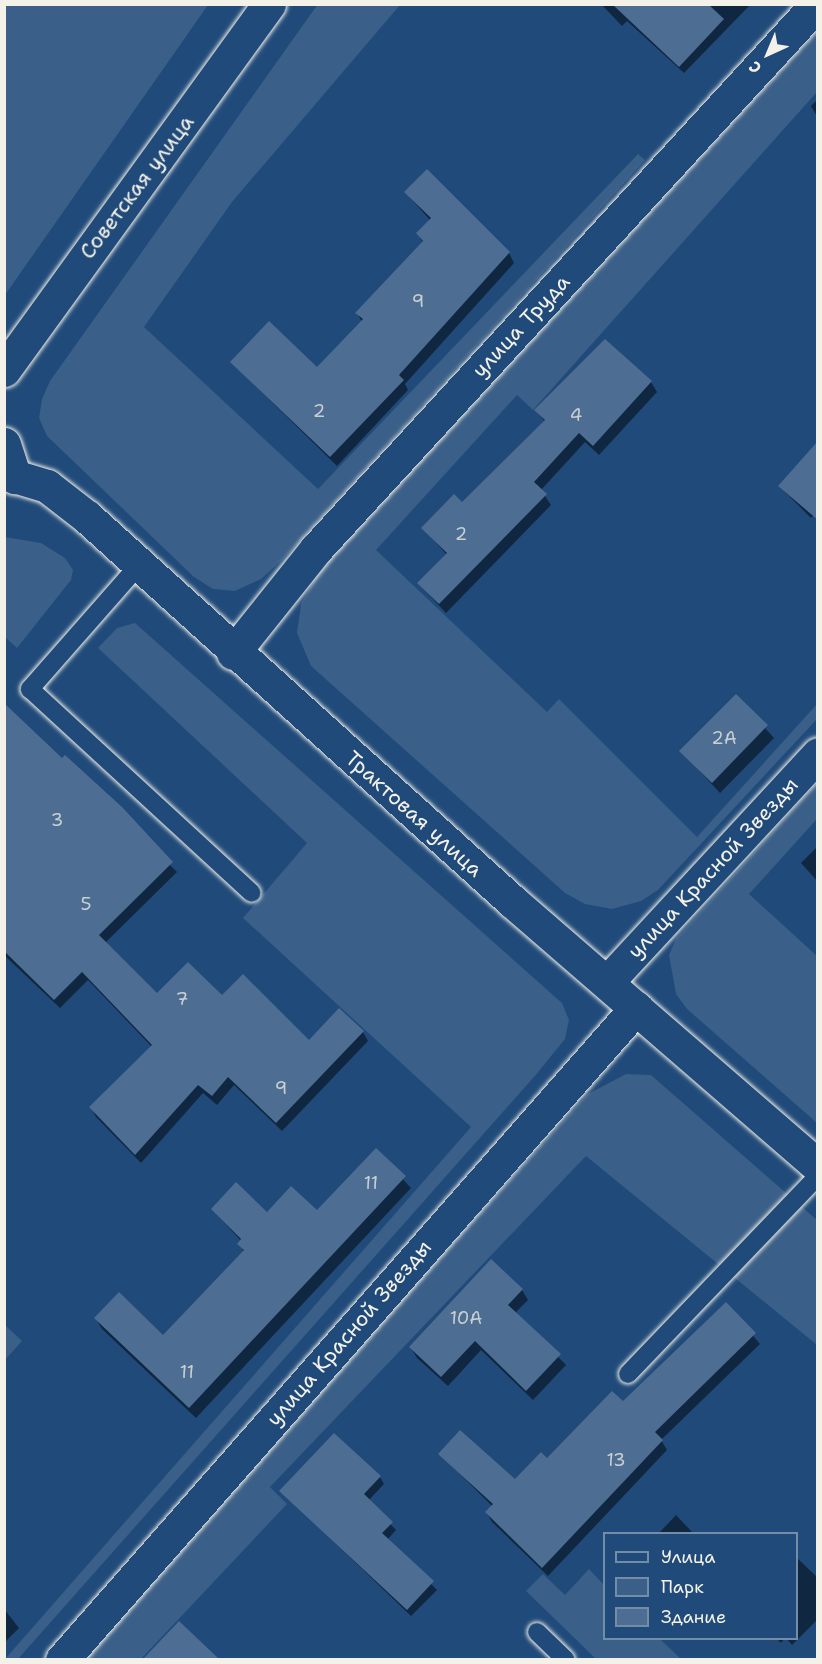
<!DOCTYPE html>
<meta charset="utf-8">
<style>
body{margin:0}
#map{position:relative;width:822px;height:1664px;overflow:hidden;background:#1f4a7a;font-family:"Shantell Sans",sans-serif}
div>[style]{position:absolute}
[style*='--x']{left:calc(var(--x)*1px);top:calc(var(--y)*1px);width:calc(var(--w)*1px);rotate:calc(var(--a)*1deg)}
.green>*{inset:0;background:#3a5f88}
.shadow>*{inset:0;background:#0007}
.building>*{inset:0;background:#4d6e92}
.roads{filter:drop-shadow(0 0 2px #f4f1e8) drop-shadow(0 0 2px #f4f1e8)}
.service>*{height:18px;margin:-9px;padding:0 9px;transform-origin:9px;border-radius:9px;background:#1f4a7a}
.minor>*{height:33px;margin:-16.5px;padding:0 16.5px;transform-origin:16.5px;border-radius:16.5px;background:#1f4a7a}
.tertiary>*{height:33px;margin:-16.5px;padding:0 16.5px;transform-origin:16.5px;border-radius:16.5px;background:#1f4a7a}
.trunk>*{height:33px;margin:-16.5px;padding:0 16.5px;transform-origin:16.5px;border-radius:16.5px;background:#1f4a7a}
span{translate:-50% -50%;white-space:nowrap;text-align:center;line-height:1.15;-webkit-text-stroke:4.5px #1f4a7a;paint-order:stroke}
.number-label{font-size:18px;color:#cad0d2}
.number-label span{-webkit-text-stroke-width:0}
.street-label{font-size:21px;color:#f4f1e8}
.frame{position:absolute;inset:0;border:6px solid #f4f1e8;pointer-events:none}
.legend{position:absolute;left:603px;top:1532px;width:195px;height:108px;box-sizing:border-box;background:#1f4a7a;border:2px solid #748da6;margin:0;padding:8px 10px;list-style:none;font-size:18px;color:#f4f1e8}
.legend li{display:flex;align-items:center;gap:12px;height:30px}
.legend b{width:30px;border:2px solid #748da6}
.north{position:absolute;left:738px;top:24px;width:60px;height:60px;-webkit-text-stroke:4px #1f4a7a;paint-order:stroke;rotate:224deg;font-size:16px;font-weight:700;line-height:24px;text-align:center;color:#f4f1e8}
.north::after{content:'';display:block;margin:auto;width:21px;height:27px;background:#f4f1e8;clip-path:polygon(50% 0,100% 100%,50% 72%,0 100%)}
</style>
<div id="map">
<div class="green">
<div style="clip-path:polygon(5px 4px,208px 5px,5px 295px,4px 5px)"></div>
<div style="clip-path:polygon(318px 4px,400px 5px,232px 202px,144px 327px,318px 489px,638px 154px,645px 160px,283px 559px,261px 579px,235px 591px,213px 589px,194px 577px,47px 436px,39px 418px,42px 399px,50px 381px)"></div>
<div style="clip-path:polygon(817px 31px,817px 92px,533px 410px,517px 395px,376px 550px,547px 712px,559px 699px,697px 837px,817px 704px,817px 719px,658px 890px,641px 901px,612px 909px,585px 904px,565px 893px,311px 666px,297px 633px,301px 604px,320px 570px)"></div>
<div style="clip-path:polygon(5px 537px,41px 543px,65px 558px,73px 570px,71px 580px,17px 648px,5px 637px)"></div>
<div style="clip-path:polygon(135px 623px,562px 1003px,569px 1020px,565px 1039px,534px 1077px,18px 1659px,5px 1659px,471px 1127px,243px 918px,307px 843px,98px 648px,117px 628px)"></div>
<div style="clip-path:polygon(817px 783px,817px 819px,749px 894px,817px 956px,817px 1123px,687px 1009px,676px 994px,669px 955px,676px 939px)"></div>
<div style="clip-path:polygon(626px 1074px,651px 1075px,817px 1220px,817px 1345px,586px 1156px,270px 1487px,287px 1504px,141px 1659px,76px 1660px,588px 1094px)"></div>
<div style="clip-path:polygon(5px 1325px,22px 1341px,5px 1360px)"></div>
<div style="clip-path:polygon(589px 1569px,604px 1585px,604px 1638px,660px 1639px,681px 1659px,596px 1659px,526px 1591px,543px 1574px,565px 1595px)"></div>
</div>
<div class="shadow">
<div style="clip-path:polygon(751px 4px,684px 73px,627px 21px,622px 26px,601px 4px)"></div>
<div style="clip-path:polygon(818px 99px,818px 118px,811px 106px)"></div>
<div style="clip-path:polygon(406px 193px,509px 253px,514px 263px,405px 384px,408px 390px,337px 466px,231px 362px,317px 369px,362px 322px,357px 313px,423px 243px,418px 234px,430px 220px)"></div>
<div style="clip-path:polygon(605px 341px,651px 382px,657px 392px,599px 455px,585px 442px,541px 490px,551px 505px,446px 613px,419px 584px,447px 555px,423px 528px,462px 504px,545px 422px,536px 410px)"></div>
<div style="clip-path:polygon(780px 487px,818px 510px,811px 518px)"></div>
<div style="clip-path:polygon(736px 696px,774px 738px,720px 793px,681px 751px)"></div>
<div style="clip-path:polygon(4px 705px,177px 872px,105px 943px,157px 995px,222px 997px,309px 1042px,339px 1010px,363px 1032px,368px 1041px,282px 1131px,234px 1085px,217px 1105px,203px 1093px,141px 1163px,96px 1117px,91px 1108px,152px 1047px,88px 980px,60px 1008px,4px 955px)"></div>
<div style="clip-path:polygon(818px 846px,818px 882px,801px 863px)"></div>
<div style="clip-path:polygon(376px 1150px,411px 1188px,196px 1418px,102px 1329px,96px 1319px,163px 1337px,243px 1252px,241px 1241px,213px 1210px,317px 1213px)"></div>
<div style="clip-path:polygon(522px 1290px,528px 1300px,515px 1313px,566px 1365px,533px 1400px,481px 1350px,448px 1386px,417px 1358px,411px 1348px)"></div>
<div style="clip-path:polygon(726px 1304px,760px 1344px,661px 1440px,667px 1450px,548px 1576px,492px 1522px,487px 1513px,493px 1507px,440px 1454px,515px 1482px,623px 1403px)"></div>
<div style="clip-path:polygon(380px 1477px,384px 1484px,368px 1501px,396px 1530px,387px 1540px,437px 1590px,411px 1616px,281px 1491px)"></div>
<div style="clip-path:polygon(676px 1515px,694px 1534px,658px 1534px)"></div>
<div style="clip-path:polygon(796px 1557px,818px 1578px,818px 1619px,792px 1645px,786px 1638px,796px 1638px)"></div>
<div style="clip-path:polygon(4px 1609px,19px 1628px,4px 1643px)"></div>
<div style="clip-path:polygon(179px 1624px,216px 1660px,146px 1660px)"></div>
<div style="clip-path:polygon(776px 1638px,785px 1638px,781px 1643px)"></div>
</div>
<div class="building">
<div style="clip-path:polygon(612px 4px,708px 4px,724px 19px,679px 67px)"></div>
<div style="clip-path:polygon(427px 169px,510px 252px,399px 375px,404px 380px,330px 457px,230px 362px,269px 321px,317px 367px,363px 319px,355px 313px,423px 241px,416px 233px,431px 218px,404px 192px)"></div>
<div style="clip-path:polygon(605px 339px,652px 381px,593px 446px,579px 433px,534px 482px,547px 494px,439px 604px,417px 583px,447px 553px,421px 528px,454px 494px,462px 502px,545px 420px,534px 410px)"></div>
<div style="clip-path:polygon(818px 441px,818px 520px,778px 486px)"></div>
<div style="clip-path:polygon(736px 694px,768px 725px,712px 783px,679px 751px)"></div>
<div style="clip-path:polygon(4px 703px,62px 758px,65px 755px,122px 807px,173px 862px,99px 935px,157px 993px,188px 962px,222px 995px,243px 974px,309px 1040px,339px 1008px,364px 1031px,276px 1123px,228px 1077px,212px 1096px,198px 1085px,135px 1155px,89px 1107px,152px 1045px,82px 972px,54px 1000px,4px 951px)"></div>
<div style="clip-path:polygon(376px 1148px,406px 1176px,189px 1408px,94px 1318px,119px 1292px,163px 1335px,244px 1250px,237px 1244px,241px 1239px,211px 1209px,236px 1182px,267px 1212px,291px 1186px,317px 1210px)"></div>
<div style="clip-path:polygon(491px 1259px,523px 1289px,508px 1305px,561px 1354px,526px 1391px,475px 1341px,441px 1377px,409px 1347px)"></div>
<div style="clip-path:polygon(726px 1302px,756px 1333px,655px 1432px,663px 1440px,542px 1568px,485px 1512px,493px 1504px,438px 1454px,460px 1430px,515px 1479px,541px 1452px,547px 1458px,612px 1391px,623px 1401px)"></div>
<div style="clip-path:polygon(334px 1433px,381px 1476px,364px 1494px,393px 1522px,382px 1533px,434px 1581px,407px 1610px,279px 1491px)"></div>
<div style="clip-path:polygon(179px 1621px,219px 1659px,143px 1659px)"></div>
</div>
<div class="roads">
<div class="service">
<div style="--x:138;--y:566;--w:164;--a:131.3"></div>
<div style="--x:30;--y:689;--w:301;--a:42.6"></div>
<div style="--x:628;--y:1374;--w:274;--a:-46.2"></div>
<div style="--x:537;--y:1632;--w:40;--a:44"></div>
</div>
<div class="minor">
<div style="--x:4;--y:444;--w:35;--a:72"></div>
<div style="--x:233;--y:653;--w:133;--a:-51.4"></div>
<div style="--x:316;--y:549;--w:740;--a:-47.41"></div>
<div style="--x:608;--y:981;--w:309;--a:-47.2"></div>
<div style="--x:62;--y:1660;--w:869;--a:-48.64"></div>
</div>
<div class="tertiary">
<div style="--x:4;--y:370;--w:452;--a:-54.1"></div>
</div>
<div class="trunk">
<div style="--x:4;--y:473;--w:45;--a:16.8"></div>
<div style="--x:47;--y:486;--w:51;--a:37.8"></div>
<div style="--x:87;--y:517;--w:573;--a:42.1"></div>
<div style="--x:512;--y:901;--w:405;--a:40.9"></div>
</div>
</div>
<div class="number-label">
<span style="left:418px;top:301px">9</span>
<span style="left:319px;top:411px">2</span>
<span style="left:576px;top:415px">4</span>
<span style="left:461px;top:534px">2</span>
<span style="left:724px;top:738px">2А</span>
<span style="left:57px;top:820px">3</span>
<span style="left:86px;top:904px">5</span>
<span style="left:182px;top:999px">7</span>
<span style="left:281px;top:1088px">9</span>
<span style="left:371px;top:1183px">11</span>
<span style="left:466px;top:1318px">10А</span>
<span style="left:187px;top:1372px">11</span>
<span style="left:616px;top:1460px">13</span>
</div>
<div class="street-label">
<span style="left:137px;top:187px;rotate:-53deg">Советская улица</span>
<span style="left:521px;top:326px;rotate:-47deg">улица Труда</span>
<span style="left:414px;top:814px;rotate:42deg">Трактовая улица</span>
<span style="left:713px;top:868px;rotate:-47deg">улица Красной Звезды</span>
<span style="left:349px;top:1333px;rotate:-49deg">улица Красной Звезды</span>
</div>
<div class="frame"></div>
<ul class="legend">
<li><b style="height:8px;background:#1f4a7a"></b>Улица</li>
<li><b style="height:16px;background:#3a5f88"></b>Парк</li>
<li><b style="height:16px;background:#4d6e92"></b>Здание</li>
</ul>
<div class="north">С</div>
</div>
